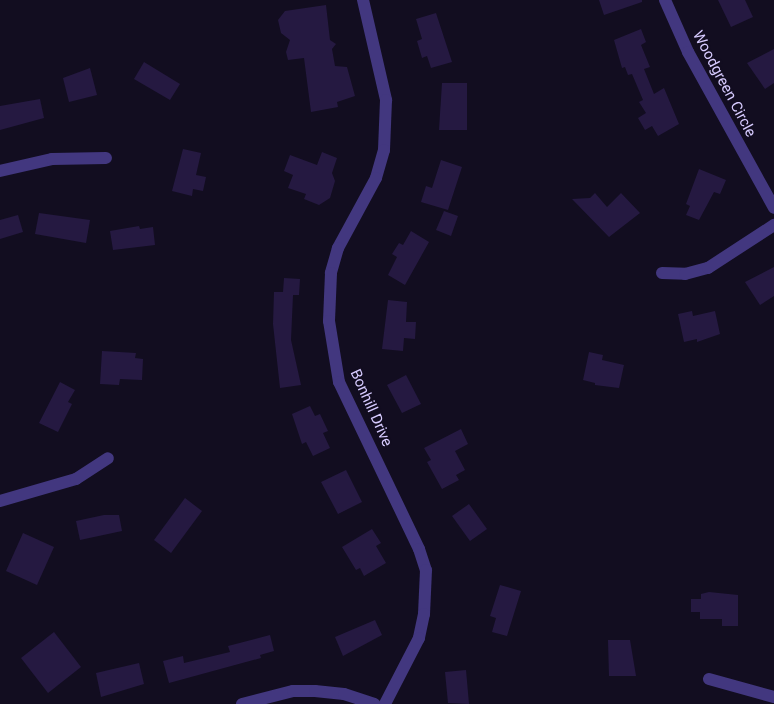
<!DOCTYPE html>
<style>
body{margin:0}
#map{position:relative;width:774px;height:704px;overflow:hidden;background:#120d20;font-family:Roboto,sans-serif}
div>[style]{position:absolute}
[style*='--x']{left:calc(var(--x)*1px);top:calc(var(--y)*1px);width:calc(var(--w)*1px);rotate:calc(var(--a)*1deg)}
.building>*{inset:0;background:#251941}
.minor>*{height:12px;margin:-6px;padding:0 6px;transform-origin:6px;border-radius:6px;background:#42377f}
span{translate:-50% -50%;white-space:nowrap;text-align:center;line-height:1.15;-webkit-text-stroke:4px #120d20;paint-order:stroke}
.street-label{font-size:15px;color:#d7cbff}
</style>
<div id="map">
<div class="building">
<div style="clip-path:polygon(599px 0,642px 0,642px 2px,604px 15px)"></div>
<div style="clip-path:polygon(718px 0,745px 0,753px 17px,731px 27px)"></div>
<div style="clip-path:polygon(326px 5px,330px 40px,336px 44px,332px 49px,335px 66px,347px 67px,355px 96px,337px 102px,338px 107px,311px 112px,304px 58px,288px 60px,286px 52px,290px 40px,281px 33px,278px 20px,285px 11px)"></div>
<div style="clip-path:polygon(436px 13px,452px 62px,431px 68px,427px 56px,422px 58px,417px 41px,422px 39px,416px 19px)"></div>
<div style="clip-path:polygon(641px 29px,646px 42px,641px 45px,650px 67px,644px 69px,654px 94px,664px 88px,679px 124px,658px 136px,652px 126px,645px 130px,638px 118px,646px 113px,639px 102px,643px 100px,632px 74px,628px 75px,625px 67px,622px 68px,614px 40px)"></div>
<div style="clip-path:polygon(774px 49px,774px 83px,765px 89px,747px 63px)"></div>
<div style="clip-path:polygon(144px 62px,180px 84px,170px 100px,134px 79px)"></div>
<div style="clip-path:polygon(90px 68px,97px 95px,69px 102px,63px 78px)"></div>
<div style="clip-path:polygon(442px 83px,467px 83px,467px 130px,439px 130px)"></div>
<div style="clip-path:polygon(40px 99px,44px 118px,0 130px,0 106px)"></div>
<div style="clip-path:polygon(183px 149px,201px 153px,196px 175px,206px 177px,203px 191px,193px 189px,192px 196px,172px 191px)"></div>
<div style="clip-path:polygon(322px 152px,337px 158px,332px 173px,335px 181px,330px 198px,319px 205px,304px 199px,306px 194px,288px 188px,293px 175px,284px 171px,290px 155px,317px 165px)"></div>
<div style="clip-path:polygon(441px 160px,462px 167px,448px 210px,421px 202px,426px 186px,432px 188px)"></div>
<div style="clip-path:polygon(699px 169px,726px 180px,720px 194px,714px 192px,699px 220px,686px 215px,690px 206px,686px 204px)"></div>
<div style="clip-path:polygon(595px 193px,607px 207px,621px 193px,640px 213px,609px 237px,572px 199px,590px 198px)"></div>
<div style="clip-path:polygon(444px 211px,458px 216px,451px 236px,436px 230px)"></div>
<div style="clip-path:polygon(39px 213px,90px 220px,86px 243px,35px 234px)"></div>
<div style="clip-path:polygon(18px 215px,23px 232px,0 239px,0 220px)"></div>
<div style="clip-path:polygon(139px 226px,140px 229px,153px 227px,155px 245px,113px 250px,110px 231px)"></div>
<div style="clip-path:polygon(411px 231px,429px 242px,405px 285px,388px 275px,397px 257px,392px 254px,399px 243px,403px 245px)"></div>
<div style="clip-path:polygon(774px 267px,774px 296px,760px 305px,745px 282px)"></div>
<div style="clip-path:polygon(284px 278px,300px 279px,299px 295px,293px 295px,291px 340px,301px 385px,280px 388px,273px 324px,274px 292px,283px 292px)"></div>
<div style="clip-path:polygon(388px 300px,407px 302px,406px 322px,416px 322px,415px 339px,404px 338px,403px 351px,382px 349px)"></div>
<div style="clip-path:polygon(692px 311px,693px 316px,715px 311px,720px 334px,697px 342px,697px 339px,684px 342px,678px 314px)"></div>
<div style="clip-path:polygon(102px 351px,136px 353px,135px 358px,143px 359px,142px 380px,120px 379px,119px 385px,100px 384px)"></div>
<div style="clip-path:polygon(589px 352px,603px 355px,602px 360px,624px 365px,619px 388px,595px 385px,595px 383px,583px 380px)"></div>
<div style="clip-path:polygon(406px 375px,421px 404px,402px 413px,387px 385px)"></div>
<div style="clip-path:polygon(60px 382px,75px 390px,68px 402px,72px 404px,58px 432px,39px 423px)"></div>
<div style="clip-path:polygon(310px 406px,315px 416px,320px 414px,328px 431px,323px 433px,330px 448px,313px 456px,306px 442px,302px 444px,292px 414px)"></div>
<div style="clip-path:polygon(461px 429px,468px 444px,455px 451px,465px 470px,456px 475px,459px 480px,442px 489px,427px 462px,431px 460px,424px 448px)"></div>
<div style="clip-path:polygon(346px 470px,362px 502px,338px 514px,321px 482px)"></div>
<div style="clip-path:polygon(185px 498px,202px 511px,171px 553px,154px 540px)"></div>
<div style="clip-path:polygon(469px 504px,487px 529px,470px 541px,452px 516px)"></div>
<div style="clip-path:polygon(104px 515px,119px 515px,122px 531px,80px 540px,76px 521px)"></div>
<div style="clip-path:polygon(372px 529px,381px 543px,376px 546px,386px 563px,364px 576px,360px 568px,356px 570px,342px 547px)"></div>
<div style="clip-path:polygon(23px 533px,54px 547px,37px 585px,6px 571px)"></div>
<div style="clip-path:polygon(500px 585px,521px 591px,507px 636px,492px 632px,496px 618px,490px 616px)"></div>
<div style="clip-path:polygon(709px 592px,738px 595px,738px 626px,722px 626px,722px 619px,700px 619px,700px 612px,691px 612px,691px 599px,701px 599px,701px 594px)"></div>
<div style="clip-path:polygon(375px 620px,382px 635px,343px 656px,335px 637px)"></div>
<div style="clip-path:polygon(54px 632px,81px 667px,48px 693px,21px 658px)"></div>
<div style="clip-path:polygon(270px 635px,274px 651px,260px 655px,261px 658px,169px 683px,163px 661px,183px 656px,184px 663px,230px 652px,228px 646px)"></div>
<div style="clip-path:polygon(608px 640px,630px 640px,636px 676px,609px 676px)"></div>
<div style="clip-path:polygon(139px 663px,144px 684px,101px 697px,96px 673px)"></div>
<div style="clip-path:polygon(466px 670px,469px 704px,448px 703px,445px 672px)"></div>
</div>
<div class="minor">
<div style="--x:363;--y:0;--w:103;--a:77"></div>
<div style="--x:386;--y:100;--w:50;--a:92.3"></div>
<div style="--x:384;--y:150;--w:29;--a:106"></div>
<div style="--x:376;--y:178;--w:80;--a:118.5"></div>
<div style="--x:338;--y:248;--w:26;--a:106"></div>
<div style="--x:331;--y:273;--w:48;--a:92.4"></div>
<div style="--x:329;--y:321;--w:62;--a:80.7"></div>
<div style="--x:339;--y:382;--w:185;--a:64.4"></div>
<div style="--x:419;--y:549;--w:22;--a:72"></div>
<div style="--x:426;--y:570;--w:44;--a:92.6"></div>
<div style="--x:424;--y:614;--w:25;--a:102"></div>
<div style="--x:419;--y:638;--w:74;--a:117.3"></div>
<div style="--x:665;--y:0;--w:57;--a:66.1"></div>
<div style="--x:688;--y:52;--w:178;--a:61.1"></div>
<div style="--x:0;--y:171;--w:53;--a:-13"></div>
<div style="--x:52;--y:159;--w:54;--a:-1.1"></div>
<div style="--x:662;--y:273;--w:23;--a:2"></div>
<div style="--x:685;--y:274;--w:24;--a:-15"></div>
<div style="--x:708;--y:268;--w:79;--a:-33.1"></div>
<div style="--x:0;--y:501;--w:79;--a:-16.1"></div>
<div style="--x:76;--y:479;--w:38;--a:-33"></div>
<div style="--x:709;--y:679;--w:67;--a:15.5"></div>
<div style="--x:242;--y:704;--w:53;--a:-14.3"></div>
<div style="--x:293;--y:691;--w:22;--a:0"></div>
<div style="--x:315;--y:691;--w:29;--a:6"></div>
<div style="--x:344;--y:694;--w:32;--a:18"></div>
</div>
<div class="street-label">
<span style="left:724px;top:84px;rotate:62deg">Woodgreen Circle</span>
<span style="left:371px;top:408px;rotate:66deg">Bonhill Drive</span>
</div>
</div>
